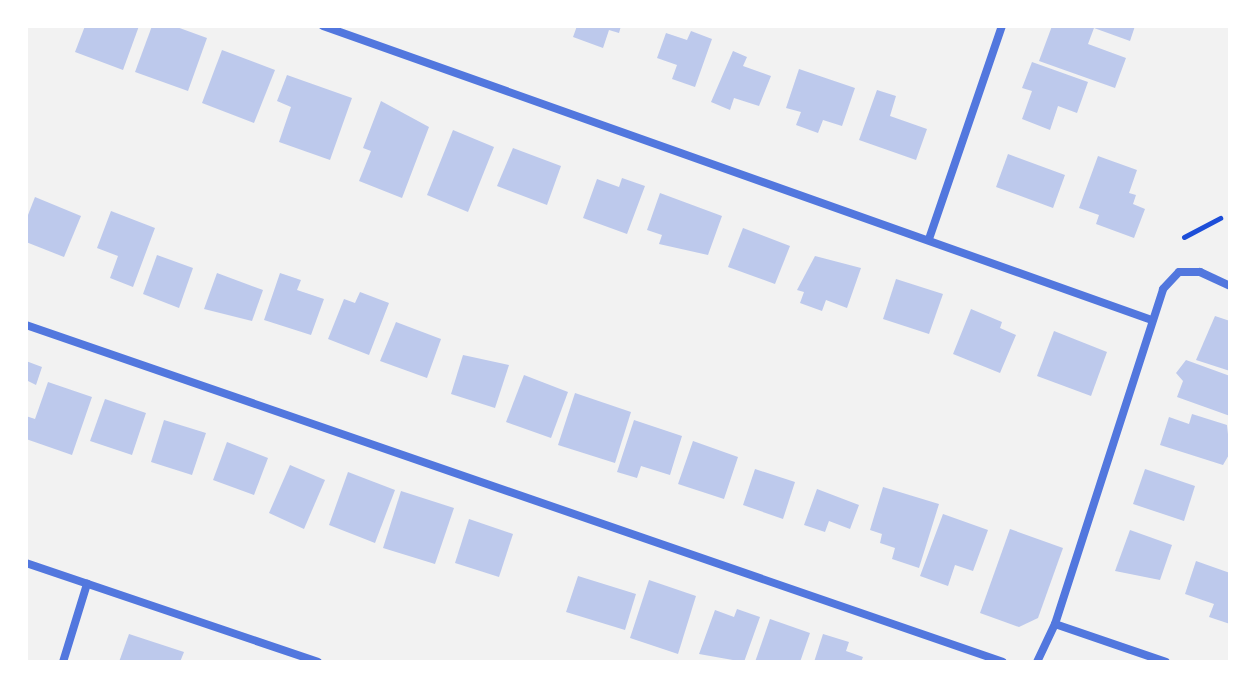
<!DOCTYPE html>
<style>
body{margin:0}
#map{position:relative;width:1256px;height:688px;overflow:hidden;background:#f2f2f2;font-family:"Exo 2",sans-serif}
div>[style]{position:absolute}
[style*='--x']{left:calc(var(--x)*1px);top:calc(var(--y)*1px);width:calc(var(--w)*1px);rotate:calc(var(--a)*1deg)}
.building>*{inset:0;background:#bdc9ec}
.path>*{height:5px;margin:-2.5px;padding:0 2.5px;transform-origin:2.5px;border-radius:2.5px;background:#1d4ed8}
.minor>*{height:8px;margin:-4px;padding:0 4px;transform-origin:4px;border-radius:4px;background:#5277de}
span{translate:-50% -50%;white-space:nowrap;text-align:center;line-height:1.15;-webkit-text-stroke:6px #fff;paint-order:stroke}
.frame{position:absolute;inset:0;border:28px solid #fff;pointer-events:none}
</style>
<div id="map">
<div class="building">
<div style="clip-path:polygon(85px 26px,139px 26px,123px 70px,75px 52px)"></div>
<div style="clip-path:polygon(152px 26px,174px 26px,207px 38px,188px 91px,135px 72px)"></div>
<div style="clip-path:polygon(577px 26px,621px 26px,619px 33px,609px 30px,603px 48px,573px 37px)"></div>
<div style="clip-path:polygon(1052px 26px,1135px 26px,1130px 41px,1094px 28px,1088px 44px,1126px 58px,1115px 88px,1039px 61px)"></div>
<div style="clip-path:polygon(691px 31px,712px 39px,695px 87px,672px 79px,677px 65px,657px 58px,666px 33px,687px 40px)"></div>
<div style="clip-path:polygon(222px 50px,275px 70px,254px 123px,202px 103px)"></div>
<div style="clip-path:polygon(733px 51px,747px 57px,743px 66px,771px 76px,759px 106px,734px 98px,730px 110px,711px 102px)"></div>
<div style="clip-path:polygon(1032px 62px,1088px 82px,1077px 113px,1058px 106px,1050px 130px,1022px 119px,1032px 91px,1022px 88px)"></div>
<div style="clip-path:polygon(799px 69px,855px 88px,842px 126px,823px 120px,818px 133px,796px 125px,801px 112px,786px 108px)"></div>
<div style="clip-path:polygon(287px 75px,352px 98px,330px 160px,279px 142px,291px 107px,277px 101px)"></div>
<div style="clip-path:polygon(877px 90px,896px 96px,890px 116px,927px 129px,916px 160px,859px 140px)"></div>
<div style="clip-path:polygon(381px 101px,429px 127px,402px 198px,359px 181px,371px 151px,363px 148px)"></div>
<div style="clip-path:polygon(453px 130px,494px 147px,468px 212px,427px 195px)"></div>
<div style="clip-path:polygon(513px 148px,561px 166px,547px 205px,497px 186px)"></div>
<div style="clip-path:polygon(1008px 154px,1065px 175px,1053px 208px,996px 187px)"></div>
<div style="clip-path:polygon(1098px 156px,1137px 170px,1129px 193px,1136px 195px,1133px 204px,1145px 209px,1134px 238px,1096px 224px,1099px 215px,1079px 208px)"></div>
<div style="clip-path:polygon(622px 178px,645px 186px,627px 234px,583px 218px,597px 179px,619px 187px)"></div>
<div style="clip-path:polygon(660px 193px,722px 216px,708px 255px,659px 244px,662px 235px,647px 230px)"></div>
<div style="clip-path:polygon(35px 197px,81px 216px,64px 257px,26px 242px,26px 220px)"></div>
<div style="clip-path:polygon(111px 211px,155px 228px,133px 287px,110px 278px,118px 256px,97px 248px)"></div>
<div style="clip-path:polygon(743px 228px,790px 246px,775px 284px,728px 267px)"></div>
<div style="clip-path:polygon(157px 255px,193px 268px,179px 308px,143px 294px)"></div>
<div style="clip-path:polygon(815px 256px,861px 268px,847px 308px,826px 300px,822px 311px,800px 303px,804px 292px,797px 290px)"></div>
<div style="clip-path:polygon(217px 273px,263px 290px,252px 321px,204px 309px)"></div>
<div style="clip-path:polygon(280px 273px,301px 280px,297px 290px,324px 299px,311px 335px,264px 320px)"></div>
<div style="clip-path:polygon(896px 279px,943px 294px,929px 334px,883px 319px)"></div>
<div style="clip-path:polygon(360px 292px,389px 303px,369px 355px,328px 339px,344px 299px,355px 303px)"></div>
<div style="clip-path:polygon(971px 309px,1002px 322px,1000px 328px,1016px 335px,1000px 373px,953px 354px)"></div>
<div style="clip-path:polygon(1215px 316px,1230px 321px,1230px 371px,1196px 360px)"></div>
<div style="clip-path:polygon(396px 322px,441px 339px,427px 378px,380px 361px)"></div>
<div style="clip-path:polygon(1054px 331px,1107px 352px,1091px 396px,1037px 376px)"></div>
<div style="clip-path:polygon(463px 355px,509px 365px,495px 408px,451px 394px)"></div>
<div style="clip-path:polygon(1186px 360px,1230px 376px,1230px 416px,1177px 397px,1183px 381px,1176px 373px)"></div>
<div style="clip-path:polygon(26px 361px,42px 367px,36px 385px,28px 381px,26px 387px)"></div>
<div style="clip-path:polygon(524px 375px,568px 392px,551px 438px,506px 422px)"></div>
<div style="clip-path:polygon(48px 382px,92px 397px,72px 455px,26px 439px,26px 416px,35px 419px)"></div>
<div style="clip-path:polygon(575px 393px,631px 412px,615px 463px,558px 445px)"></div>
<div style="clip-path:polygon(105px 399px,146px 413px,132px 455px,90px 441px)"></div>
<div style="clip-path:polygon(1192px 414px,1227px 425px,1230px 453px,1223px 465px,1160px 445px,1169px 417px,1189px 424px)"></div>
<div style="clip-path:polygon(164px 420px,206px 433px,192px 475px,151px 462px)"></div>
<div style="clip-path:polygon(634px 420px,682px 436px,670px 475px,641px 466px,637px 478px,617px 472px)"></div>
<div style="clip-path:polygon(693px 441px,738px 457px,724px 499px,678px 484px)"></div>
<div style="clip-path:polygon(227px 442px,268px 458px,254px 495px,213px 480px)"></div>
<div style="clip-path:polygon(290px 465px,325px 480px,304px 529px,269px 513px)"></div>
<div style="clip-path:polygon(755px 469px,795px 482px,783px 519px,743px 505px)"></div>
<div style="clip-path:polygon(1145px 469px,1195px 486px,1184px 521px,1133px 504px)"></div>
<div style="clip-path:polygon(348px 472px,395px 490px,375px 543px,329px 525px)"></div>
<div style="clip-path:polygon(883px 487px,939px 504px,919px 568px,892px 559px,895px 548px,880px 543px,882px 534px,870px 530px)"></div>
<div style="clip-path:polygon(817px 489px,859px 505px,850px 529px,829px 521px,825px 532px,804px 525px)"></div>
<div style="clip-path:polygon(401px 491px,454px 508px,435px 564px,383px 548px)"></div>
<div style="clip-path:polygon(943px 514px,988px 530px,973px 571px,955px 565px,948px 586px,920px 576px)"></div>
<div style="clip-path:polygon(469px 519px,513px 534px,499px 577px,455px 563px)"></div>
<div style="clip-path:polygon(1010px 529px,1063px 548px,1038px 618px,1019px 627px,980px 613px)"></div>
<div style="clip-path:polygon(1130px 530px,1172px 545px,1160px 580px,1115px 571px)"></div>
<div style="clip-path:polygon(1196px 561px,1230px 573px,1230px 624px,1209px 617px,1214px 604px,1185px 594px)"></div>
<div style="clip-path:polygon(578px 576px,636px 594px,625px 630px,566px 612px)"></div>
<div style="clip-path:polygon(649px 580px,696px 596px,678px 654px,630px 638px)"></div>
<div style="clip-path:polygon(737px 609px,760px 617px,744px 662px,699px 654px,715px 610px,734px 617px)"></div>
<div style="clip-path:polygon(770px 619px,810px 633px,800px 662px,755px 662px)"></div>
<div style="clip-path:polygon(129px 634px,184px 652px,180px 662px,119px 662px)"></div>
<div style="clip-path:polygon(823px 634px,849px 642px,846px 651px,863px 657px,861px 662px,814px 662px)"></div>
</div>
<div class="path">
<div style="--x:1184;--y:237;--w:41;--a:-27.8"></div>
</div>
<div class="minor">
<div style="--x:323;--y:26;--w:880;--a:19.53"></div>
<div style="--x:929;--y:239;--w:225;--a:-71.1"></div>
<div style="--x:26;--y:325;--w:1033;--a:19.03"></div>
<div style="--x:26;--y:563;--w:308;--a:18.7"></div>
<div style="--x:1055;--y:624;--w:117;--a:18.9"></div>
<div style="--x:63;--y:662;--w:82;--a:-72.9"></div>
<div style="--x:1037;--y:662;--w:42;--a:-64.7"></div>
<div style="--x:1055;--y:624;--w:352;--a:-72.1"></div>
<div style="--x:1163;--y:289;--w:23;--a:-47"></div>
<div style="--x:1179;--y:272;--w:21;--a:0"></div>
<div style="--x:1200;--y:272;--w:33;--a:25"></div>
</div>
<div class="frame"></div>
</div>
